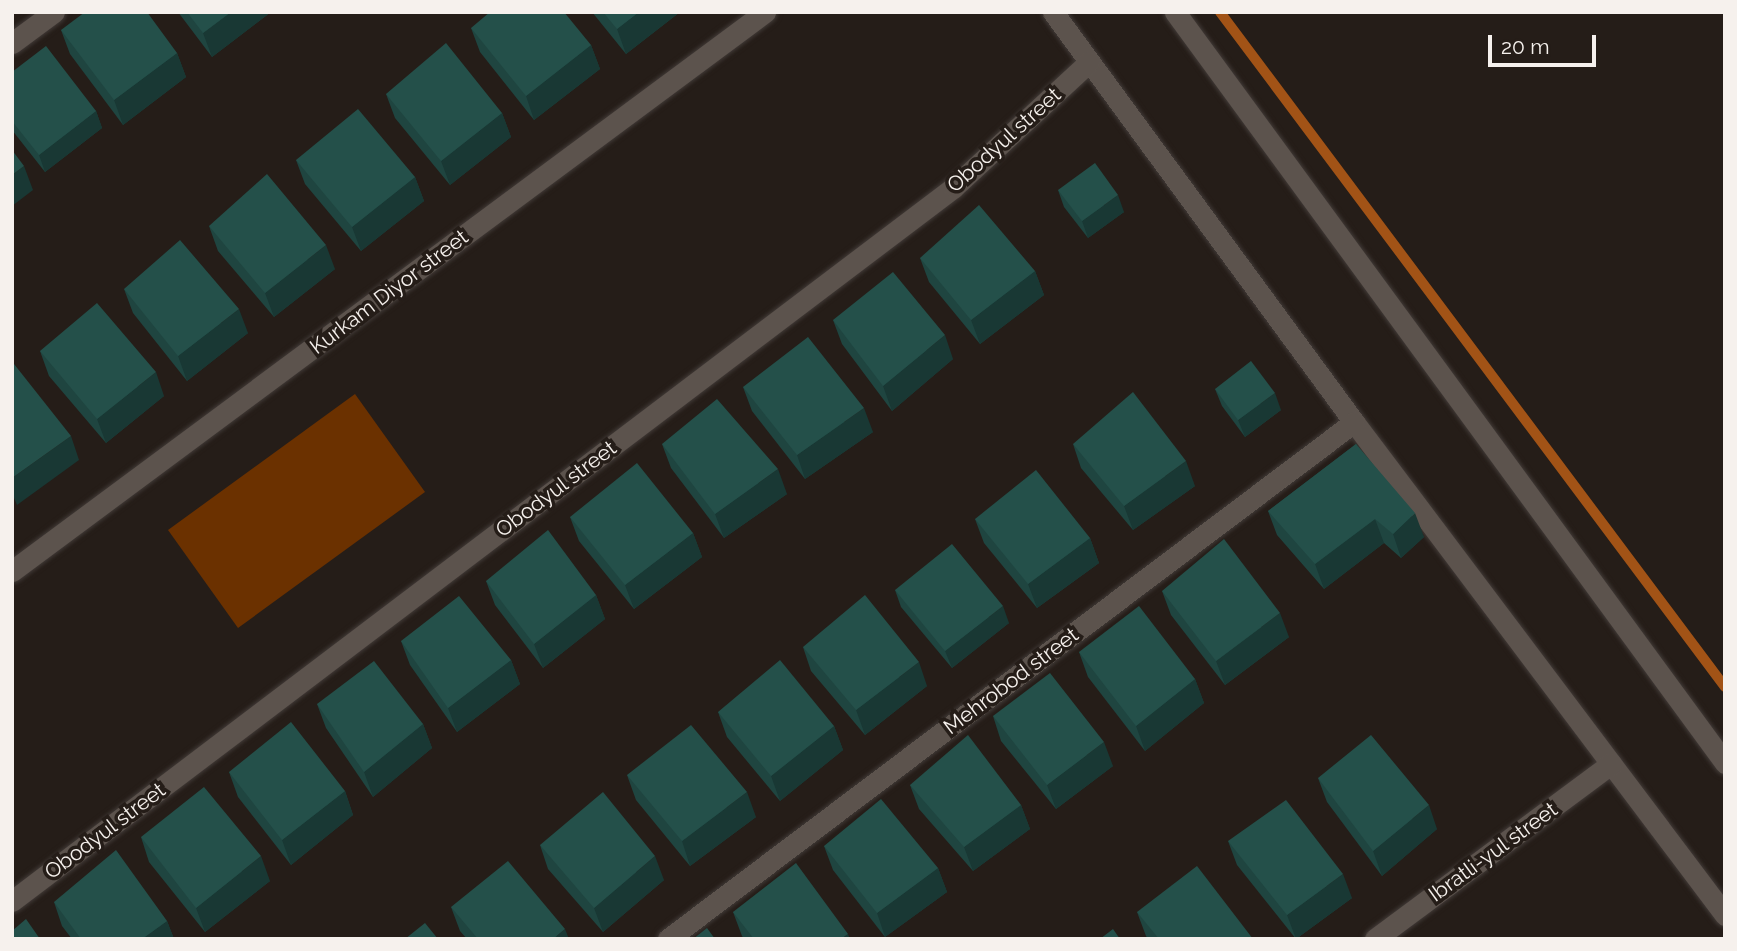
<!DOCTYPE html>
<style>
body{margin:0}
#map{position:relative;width:1737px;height:951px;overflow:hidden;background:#251d18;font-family:Raleway,sans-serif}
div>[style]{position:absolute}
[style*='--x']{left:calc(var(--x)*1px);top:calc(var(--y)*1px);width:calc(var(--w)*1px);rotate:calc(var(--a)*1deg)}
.green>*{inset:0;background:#6b3100}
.stream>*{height:10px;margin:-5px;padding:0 5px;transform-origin:5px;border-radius:5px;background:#a25316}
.roads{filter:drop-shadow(0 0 2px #413a37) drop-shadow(0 0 2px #413a37)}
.minor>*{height:21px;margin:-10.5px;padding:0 10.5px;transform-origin:10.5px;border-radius:10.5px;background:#5c534d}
.wall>*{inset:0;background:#1f4540}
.shaded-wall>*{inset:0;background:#193834}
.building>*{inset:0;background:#24504a}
span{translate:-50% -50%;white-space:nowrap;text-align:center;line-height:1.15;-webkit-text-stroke:7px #251d18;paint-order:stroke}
.street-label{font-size:21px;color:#f6f1ed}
.frame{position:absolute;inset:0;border:14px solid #f6f1ed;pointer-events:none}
.scale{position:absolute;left:1488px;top:35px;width:108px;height:32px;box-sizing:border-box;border:4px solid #f6f1ed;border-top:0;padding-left:9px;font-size:21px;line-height:24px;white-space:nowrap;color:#f6f1ed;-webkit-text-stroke:5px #251d18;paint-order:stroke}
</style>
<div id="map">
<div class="green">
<div style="clip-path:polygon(355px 394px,425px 492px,238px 628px,168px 530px)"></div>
</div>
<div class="stream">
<div style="--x:1220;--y:12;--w:843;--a:53.2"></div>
</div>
<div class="roads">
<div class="minor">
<div style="--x:1053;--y:12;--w:509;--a:53.72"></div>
<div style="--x:1354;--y:422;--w:617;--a:53.04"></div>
<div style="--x:1175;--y:12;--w:931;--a:53.78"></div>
<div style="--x:12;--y:43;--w:52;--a:-36.4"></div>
<div style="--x:12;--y:571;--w:938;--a:-36.59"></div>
<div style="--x:12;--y:901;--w:1182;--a:-37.16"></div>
<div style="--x:954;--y:187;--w:184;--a:-42.8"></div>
<div style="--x:668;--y:939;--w:859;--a:-37"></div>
<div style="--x:1375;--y:939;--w:294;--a:-36.6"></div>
</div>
</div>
<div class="wall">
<div style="clip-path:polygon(178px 12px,271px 12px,212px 57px)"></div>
<div style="clip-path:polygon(592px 12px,680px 12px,626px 54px)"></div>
<div style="clip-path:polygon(471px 28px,591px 45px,600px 69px,534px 120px,480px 52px)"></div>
<div style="clip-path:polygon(61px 30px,177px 53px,186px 77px,123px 125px,70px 54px)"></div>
<div style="clip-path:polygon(12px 72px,96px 111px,102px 128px,45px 172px,12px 130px)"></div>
<div style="clip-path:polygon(386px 94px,502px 113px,511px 137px,450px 185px,395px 118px)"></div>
<div style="clip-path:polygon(296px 160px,415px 177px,424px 201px,361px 251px,305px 184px)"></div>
<div style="clip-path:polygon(1058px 190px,1124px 212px,1088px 238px,1064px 207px)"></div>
<div style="clip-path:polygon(209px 226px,335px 269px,274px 317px,218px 251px)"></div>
<div style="clip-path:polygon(920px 258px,1035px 271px,1044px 295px,980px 344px,929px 282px)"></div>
<div style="clip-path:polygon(124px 289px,248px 333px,187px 381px,133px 313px)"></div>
<div style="clip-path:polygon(833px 320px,953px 359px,892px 411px,842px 344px)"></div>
<div style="clip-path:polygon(40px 351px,164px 396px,106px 443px,49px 376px)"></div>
<div style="clip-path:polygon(743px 387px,873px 432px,805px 479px,752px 411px)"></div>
<div style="clip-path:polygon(1215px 389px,1281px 410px,1245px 437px,1222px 406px)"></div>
<div style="clip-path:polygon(662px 444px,787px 494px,724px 538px,671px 468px)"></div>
<div style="clip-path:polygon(1073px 444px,1195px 486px,1133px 530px,1081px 468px)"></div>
<div style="clip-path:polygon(1356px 444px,1424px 537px,1401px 558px,1384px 543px,1324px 589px,1277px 535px,1268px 511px)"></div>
<div style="clip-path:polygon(570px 517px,693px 533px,702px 557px,634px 609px,579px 541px)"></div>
<div style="clip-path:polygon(975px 519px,1090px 538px,1099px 563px,1037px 608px,984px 543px)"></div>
<div style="clip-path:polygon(486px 581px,596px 595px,605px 619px,543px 668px,495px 605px)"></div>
<div style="clip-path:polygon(895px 590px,1009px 623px,952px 668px,901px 607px)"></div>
<div style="clip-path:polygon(1162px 591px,1289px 637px,1225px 685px,1171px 615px)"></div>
<div style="clip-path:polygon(401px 641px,511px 660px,520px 684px,457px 732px,410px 665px)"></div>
<div style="clip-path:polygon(803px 647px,927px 686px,865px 735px,811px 671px)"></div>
<div style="clip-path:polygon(1079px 652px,1195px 679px,1204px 703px,1145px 751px,1088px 677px)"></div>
<div style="clip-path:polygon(317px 704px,423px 724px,432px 748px,373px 797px,326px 728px)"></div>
<div style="clip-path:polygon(718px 712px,834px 726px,843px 750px,780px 801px,727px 737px)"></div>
<div style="clip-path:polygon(993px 716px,1113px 766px,1056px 809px,1001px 741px)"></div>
<div style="clip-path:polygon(229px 772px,345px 791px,353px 815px,291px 865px,238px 797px)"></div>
<div style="clip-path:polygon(627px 775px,756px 817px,690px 866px,636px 800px)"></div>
<div style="clip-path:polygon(1318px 778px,1437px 829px,1382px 876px,1327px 802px)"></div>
<div style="clip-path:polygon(910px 785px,1021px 805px,1030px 829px,973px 871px,919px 809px)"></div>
<div style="clip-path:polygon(141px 837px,270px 881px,205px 932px,149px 862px)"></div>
<div style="clip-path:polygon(1228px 841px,1352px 898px,1296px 939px,1237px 865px)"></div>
<div style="clip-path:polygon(540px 845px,664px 880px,603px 932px,548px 869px)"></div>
<div style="clip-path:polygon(824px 846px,938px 868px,947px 892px,885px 937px,833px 870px)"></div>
<div style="clip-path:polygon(54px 902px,167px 921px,174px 939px,72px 939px,62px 926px)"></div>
<div style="clip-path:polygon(451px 907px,569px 939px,467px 939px,460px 931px)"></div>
<div style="clip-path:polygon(733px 912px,850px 939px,744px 939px,742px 936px)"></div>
<div style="clip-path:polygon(1137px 912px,1253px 939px,1148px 939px,1146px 936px)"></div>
</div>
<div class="shaded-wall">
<div style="clip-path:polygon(231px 12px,271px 12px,212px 57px,203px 33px)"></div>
<div style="clip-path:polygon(639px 12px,680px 12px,626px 54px,617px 29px)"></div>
<div style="clip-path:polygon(591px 45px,600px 69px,534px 120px,526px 96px)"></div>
<div style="clip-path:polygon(177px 53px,186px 77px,123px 125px,114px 100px)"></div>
<div style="clip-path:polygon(96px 111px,102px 128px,45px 172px,39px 155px)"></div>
<div style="clip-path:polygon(502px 113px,511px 137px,450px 185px,441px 161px)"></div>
<div style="clip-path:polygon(24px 166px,33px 190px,12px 206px,12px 175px)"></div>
<div style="clip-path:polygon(415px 177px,424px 201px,361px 251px,352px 227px)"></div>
<div style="clip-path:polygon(1118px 195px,1124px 212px,1088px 238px,1082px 221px)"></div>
<div style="clip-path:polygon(326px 245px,335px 269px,274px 317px,265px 293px)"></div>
<div style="clip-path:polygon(1035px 271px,1044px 295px,980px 344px,971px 320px)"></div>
<div style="clip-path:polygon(239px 309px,248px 333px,187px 381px,178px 356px)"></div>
<div style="clip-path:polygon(945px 335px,953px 359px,892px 411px,883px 386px)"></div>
<div style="clip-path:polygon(156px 372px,164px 396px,106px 443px,97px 419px)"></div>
<div style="clip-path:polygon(1275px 393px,1281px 410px,1245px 437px,1238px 420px)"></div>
<div style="clip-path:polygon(864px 408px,873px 432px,805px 479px,797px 455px)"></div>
<div style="clip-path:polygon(71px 436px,79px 460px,17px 505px,12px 493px,12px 478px)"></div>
<div style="clip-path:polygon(1186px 461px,1195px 486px,1133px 530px,1124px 506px)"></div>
<div style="clip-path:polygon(778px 469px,787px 494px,724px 538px,715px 514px)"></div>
<div style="clip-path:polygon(1415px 513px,1424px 537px,1401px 558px,1393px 534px)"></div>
<div style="clip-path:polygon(1375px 519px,1384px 543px,1324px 589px,1315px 564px)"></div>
<div style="clip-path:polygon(693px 533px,702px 557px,634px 609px,625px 585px)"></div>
<div style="clip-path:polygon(1090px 538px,1099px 563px,1037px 608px,1028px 584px)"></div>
<div style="clip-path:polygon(596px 595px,605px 619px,543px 668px,534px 644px)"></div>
<div style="clip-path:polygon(1003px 606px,1009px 623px,952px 668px,945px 651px)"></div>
<div style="clip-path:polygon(1280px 613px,1289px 637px,1225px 685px,1216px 661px)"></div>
<div style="clip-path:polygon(511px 660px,520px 684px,457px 732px,448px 708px)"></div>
<div style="clip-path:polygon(919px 662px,927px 686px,865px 735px,856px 710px)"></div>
<div style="clip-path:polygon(1195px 679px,1204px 703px,1145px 751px,1136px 726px)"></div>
<div style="clip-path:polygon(423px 724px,432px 748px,373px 797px,364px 772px)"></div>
<div style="clip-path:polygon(834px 726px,843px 750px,780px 801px,771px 776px)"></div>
<div style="clip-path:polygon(1104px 742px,1113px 766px,1056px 809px,1047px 785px)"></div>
<div style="clip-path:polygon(345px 791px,353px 815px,291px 865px,282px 840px)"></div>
<div style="clip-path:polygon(747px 792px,756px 817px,690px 866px,682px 841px)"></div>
<div style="clip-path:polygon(1021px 805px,1030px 829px,973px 871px,964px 847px)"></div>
<div style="clip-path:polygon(1429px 805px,1437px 829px,1382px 876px,1373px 851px)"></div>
<div style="clip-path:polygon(261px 856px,270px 881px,205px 932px,196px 908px)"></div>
<div style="clip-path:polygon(655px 856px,664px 880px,603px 932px,594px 908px)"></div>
<div style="clip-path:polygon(938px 868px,947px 892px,885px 937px,877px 913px)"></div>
<div style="clip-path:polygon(1343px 874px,1352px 898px,1296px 939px,1287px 915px)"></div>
<div style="clip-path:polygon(167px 921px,174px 939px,142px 939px)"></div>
<div style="clip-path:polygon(565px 929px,569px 939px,553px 939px)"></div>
<div style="clip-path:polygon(848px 934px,850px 939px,841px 939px)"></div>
</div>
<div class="building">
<div style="clip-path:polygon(85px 12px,147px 12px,177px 53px,114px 100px,61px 30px)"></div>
<div style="clip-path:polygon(187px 12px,231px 12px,203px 33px)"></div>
<div style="clip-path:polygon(490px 12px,564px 12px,591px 45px,526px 96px,471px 28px)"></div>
<div style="clip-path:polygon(603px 12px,639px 12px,617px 29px)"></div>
<div style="clip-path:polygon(446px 43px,502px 113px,441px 161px,386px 94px)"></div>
<div style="clip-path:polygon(46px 46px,96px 111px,39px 155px,12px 121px,12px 72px)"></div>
<div style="clip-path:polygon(358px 109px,415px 177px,352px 227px,296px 160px)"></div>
<div style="clip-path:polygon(12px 150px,24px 166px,12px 175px)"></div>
<div style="clip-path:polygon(1095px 163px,1118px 195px,1082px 221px,1058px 190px)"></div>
<div style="clip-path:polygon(267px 174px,326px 245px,265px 293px,209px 226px)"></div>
<div style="clip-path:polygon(979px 205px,1035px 271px,971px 320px,920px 258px)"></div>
<div style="clip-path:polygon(180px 240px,239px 309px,178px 356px,124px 289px)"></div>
<div style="clip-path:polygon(893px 272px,945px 335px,883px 386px,833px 320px)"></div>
<div style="clip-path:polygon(97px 303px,156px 372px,97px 419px,40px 351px)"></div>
<div style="clip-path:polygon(808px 337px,864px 408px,797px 455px,743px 387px)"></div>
<div style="clip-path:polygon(1251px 361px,1275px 393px,1238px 420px,1215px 389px)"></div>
<div style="clip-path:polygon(14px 364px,71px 436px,12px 478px,12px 366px)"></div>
<div style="clip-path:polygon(1133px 392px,1186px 461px,1124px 506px,1073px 444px)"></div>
<div style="clip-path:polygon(717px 399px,778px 469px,715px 514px,662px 444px)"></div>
<div style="clip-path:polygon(1356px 444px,1415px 513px,1393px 534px,1375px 519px,1315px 564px,1268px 511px)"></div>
<div style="clip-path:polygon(637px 463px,693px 533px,625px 585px,570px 517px)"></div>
<div style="clip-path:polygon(1036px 470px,1090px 538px,1028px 584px,975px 519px)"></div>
<div style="clip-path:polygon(548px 530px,596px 595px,534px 644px,486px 581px)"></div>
<div style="clip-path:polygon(1224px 539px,1280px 613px,1216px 661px,1162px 591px)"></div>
<div style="clip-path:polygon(952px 544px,1003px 606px,945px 651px,895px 590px)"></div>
<div style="clip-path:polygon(865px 595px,919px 662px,856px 710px,803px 647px)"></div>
<div style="clip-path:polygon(459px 596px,511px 660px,448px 708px,401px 641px)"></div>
<div style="clip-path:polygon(1139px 606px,1195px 679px,1136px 726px,1079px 652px)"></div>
<div style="clip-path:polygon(780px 660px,834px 726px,771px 776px,718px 712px)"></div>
<div style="clip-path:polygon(374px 661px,423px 724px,364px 772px,317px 704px)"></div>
<div style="clip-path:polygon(1050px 673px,1104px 742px,1047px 785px,993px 716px)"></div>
<div style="clip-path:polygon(291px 722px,345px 791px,282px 840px,229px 772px)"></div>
<div style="clip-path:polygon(691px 725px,747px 792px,682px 841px,627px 775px)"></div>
<div style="clip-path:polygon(968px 735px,1021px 805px,964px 847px,910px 785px)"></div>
<div style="clip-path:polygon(1371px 735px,1429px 805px,1373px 851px,1318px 778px)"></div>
<div style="clip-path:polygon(204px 787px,261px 856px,196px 908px,141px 837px)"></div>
<div style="clip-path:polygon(603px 792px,655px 856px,594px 908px,540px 845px)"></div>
<div style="clip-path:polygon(881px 799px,938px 868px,877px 913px,824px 846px)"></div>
<div style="clip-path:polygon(1286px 800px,1343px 874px,1287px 915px,1228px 841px)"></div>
<div style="clip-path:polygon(116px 850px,167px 921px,142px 939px,81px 939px,54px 902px)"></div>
<div style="clip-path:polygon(508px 861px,565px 929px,553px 939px,478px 939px,451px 907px)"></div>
<div style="clip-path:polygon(796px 863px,848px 934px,841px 939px,754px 939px,733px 912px)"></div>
<div style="clip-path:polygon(1197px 866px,1253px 939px,1159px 939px,1137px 912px)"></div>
<div style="clip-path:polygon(26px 919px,40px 939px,12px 939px,12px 931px)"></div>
<div style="clip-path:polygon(425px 923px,438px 939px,405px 939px)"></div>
<div style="clip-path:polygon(707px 928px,715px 939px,693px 939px)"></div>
<div style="clip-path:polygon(1113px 929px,1120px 939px,1100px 939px)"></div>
</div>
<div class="street-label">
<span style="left:1004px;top:140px;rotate:-42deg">Obodyul street</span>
<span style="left:389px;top:292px;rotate:-37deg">Kurkam Diyor street</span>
<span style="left:556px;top:489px;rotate:-37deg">Obodyul street</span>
<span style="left:1011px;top:681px;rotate:-37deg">Mehrobod street</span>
<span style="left:105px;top:831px;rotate:-37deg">Obodyul street</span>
<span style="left:1493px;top:852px;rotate:-36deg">Ibratli-yul street</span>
</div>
<div class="frame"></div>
<div class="scale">20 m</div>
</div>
